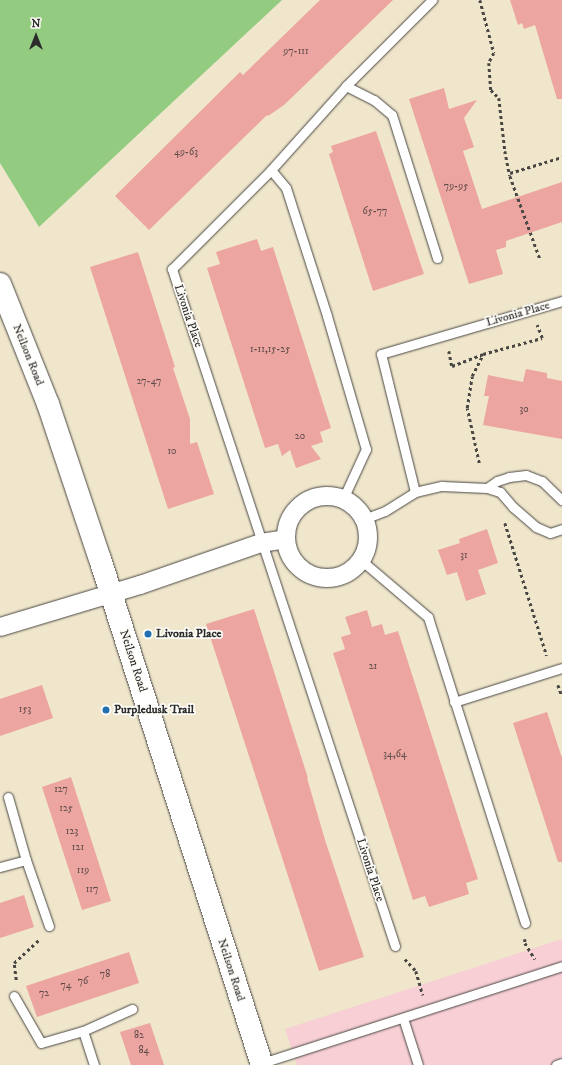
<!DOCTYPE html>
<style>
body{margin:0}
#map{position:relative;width:562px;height:1065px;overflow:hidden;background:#f0e6cc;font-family:"IM FELL DW Pica",serif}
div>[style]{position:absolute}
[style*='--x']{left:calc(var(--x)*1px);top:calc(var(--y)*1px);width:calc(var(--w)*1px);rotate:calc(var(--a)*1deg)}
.built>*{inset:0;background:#f7cfd4}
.green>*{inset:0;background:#93cc80}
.building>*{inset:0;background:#eca5a0}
.path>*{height:2.5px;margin-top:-1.25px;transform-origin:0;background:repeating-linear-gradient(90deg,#494743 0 3px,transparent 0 6px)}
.roads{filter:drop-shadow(0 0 1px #494743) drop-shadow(0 0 1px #494743)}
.lane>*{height:9px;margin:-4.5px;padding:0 4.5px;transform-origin:4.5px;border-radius:4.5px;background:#fff}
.street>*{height:18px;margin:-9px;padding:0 9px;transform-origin:9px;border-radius:9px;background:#fff}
.street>.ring{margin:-9px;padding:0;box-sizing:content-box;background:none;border:18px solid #fff;border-radius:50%}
.secondary>*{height:22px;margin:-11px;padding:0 11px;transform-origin:11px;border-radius:11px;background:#fff}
.dots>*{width:11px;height:11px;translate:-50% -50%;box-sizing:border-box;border:2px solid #fdfcf7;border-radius:50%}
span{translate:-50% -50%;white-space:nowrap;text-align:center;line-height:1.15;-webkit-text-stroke:3.5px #fdfcf7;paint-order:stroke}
.number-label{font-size:10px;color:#5b4a48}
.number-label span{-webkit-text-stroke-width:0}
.street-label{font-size:12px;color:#2b2b2b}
.poi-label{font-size:12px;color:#2b2b2b;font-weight:700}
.left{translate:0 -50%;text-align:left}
.north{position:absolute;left:16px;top:16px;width:40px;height:40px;-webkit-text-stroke:3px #fdfcf7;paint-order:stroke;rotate:0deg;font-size:11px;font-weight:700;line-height:16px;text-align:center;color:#2b2b2b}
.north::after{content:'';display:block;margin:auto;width:14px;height:18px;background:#2b2b2b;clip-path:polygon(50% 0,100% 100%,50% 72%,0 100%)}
</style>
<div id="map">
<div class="built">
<div style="clip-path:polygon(562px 939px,562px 1065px,297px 1065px,285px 1029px)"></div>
</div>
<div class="green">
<div style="clip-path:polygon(0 0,282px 0,39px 227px,0 163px)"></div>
</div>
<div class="building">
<div style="clip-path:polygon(320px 0,393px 0,284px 105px,268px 116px,267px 115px,149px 230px,115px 196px,240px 72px,243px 75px)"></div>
<div style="clip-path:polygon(510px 0,562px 0,562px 99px,557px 99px,535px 25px,524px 29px,522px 23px,518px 25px)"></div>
<div style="clip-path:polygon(444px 88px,449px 109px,477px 100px,464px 118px,474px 147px,463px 151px,482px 209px,562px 182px,562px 222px,506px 241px,506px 247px,496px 250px,503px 274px,469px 284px,409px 99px)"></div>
<div style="clip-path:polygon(376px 131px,424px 274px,373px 291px,329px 154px,333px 152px,331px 146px)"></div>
<div style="clip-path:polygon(257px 239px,261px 251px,273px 247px,331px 428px,320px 432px,323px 442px,311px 446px,321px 459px,296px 468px,290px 450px,282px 456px,278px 444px,265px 448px,207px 268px,220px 264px,216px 252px)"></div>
<div style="clip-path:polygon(138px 252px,175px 367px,173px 368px,190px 419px,190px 444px,197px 442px,214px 494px,168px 509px,90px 267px)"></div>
<div style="clip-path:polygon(526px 369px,547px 373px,547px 378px,562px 381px,562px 439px,483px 425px,489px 396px,484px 396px,488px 375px,523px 382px)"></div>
<div style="clip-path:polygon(487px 529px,498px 563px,478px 570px,486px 594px,466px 601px,457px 572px,447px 575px,438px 550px,460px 543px,459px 539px)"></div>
<div style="clip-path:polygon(254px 609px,308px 778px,307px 778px,325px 840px,364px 957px,319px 971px,206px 624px)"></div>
<div style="clip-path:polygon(367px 610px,372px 627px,382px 624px,385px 635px,398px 631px,478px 879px,466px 883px,469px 894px,429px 907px,425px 896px,413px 900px,333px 653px,345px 649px,341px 637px,351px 634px,345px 617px)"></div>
<div style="clip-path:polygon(42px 685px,53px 718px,0 736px,0 699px)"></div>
<div style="clip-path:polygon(547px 712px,562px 758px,562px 862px,558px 862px,513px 723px)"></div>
<div style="clip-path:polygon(71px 777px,111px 901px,82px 910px,42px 787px)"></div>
<div style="clip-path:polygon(24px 895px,34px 927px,0 938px,0 903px)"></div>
<div style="clip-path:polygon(129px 952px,139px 983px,37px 1017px,26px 986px)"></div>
<div style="clip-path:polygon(150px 1023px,164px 1065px,131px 1065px,120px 1032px)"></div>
</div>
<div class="path">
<div style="--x:480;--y:0;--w:55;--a:75.2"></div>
<div style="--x:494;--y:53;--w:11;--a:117"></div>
<div style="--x:489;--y:63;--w:27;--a:86"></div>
<div style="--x:491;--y:90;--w:11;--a:45"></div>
<div style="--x:499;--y:98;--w:53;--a:83.5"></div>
<div style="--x:505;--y:151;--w:25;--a:79"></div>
<div style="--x:510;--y:176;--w:88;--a:70.1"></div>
<div style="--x:510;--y:173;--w:54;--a:-17.1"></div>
<div style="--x:449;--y:351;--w:15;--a:79"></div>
<div style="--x:452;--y:366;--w:33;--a:-21"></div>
<div style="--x:483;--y:354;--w:61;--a:-15.2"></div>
<div style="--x:542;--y:338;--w:14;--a:-111"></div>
<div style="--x:479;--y:463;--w:56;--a:-102.3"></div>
<div style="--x:467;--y:408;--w:32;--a:-81"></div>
<div style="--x:472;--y:376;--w:25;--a:-63"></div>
<div style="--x:505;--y:523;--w:139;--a:72.5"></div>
<div style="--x:558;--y:685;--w:12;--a:70"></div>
<div style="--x:525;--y:939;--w:4;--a:90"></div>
<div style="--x:525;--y:943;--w:19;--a:58"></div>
<div style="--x:405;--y:959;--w:16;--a:47"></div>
<div style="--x:416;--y:971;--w:25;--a:74"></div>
<div style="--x:16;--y:980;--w:17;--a:-97"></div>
<div style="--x:14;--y:963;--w:35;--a:-43"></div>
</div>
<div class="roads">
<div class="lane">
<div style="--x:346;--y:86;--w:31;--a:27"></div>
<div style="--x:374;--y:100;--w:23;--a:40"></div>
<div style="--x:392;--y:115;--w:150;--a:72.5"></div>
<div style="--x:271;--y:170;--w:23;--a:50"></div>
<div style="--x:286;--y:188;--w:134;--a:72.2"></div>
<div style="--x:327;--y:316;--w:139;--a:73.7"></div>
<div style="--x:366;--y:449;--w:55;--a:114.7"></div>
<div style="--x:487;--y:488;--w:12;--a:-35"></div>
<div style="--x:497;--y:481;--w:13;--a:-18"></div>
<div style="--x:509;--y:477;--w:17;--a:-7"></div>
<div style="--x:526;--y:475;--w:17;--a:21"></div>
<div style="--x:542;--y:481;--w:28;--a:44"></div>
<div style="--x:415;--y:492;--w:142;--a:-103.8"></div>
<div style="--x:381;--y:354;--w:189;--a:-16.3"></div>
<div style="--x:364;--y:519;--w:22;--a:-21"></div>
<div style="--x:385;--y:511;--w:36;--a:-32"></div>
<div style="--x:415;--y:492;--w:28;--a:-13"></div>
<div style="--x:442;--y:486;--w:45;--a:2.5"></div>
<div style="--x:487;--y:488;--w:14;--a:17"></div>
<div style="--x:500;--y:492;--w:20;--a:49"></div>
<div style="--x:513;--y:507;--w:30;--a:41"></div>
<div style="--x:536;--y:527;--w:15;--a:23"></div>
<div style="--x:550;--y:533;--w:13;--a:-18"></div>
<div style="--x:361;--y:560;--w:88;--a:40.4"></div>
<div style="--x:428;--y:617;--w:321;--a:72.4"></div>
<div style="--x:454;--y:702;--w:113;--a:-17.5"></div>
<div style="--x:8;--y:797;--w:66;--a:74.1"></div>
<div style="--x:26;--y:860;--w:70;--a:70.8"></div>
<div style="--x:0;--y:867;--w:27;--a:-15"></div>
<div style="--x:395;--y:946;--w:713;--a:-108.23"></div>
<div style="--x:172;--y:269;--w:140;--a:-45"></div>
<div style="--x:271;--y:170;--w:113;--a:-48.2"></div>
<div style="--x:346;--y:86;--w:122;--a:-45"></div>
<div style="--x:14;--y:996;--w:54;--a:60.1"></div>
<div style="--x:41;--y:1043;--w:44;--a:-15.9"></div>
<div style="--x:83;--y:1031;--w:36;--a:72"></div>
<div style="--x:403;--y:1018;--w:49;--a:72.3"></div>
<div style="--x:83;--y:1031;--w:54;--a:-24.2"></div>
<div style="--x:262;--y:1063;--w:315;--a:-17.9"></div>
<div style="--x:556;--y:1065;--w:6;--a:-18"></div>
</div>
<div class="street">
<div class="ring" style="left:286px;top:496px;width:64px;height:64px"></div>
<div style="--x:0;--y:627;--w:146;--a:-16.7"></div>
<div style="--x:140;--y:585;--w:128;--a:-19.1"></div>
<div style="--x:261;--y:543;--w:25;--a:-9"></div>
</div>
<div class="secondary">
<div style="--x:0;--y:284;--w:129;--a:68.2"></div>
<div style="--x:48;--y:404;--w:163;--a:71.5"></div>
<div style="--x:100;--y:559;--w:531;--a:72.25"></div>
</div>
</div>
<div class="dots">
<div style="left:148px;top:634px;background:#1f6fb2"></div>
<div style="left:106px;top:710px;background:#1f6fb2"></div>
</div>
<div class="number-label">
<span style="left:296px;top:52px">97-111</span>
<span style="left:186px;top:153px">49-63</span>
<span style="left:456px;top:187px">79-95</span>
<span style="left:375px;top:212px">65-77</span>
<span style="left:270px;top:350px">1-11,15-25</span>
<span style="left:149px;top:382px">27-47</span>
<span style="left:524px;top:410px">30</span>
<span style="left:300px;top:437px">20</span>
<span style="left:172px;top:452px">10</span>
<span style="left:464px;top:556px">31</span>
<span style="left:373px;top:667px">21</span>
<span style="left:25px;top:710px">153</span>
<span style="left:395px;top:755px">34,64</span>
<span style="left:61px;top:790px">127</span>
<span style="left:66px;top:809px">125</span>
<span style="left:72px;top:832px">123</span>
<span style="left:78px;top:848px">121</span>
<span style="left:83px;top:871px">119</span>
<span style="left:92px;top:890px">117</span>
<span style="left:105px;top:975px">78</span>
<span style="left:83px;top:982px">76</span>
<span style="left:66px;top:986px">74</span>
<span style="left:44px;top:994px">72</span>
<span style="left:139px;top:1036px">82</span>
<span style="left:144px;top:1051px">84</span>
</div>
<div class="street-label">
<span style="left:518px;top:314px;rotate:-16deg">Livonia Place</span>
<span style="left:188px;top:316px;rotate:71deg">Livonia Place</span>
<span style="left:28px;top:355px;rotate:68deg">Neilson Road</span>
<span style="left:133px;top:661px;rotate:72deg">Neilson Road</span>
<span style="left:370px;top:870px;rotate:72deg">Livonia Place</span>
<span style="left:231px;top:970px;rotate:72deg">Neilson Road</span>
</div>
<div class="poi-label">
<span class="left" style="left:156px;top:634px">Livonia Place</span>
<span class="left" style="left:114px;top:710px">Purpledusk Trail</span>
</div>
<div class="north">N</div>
</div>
